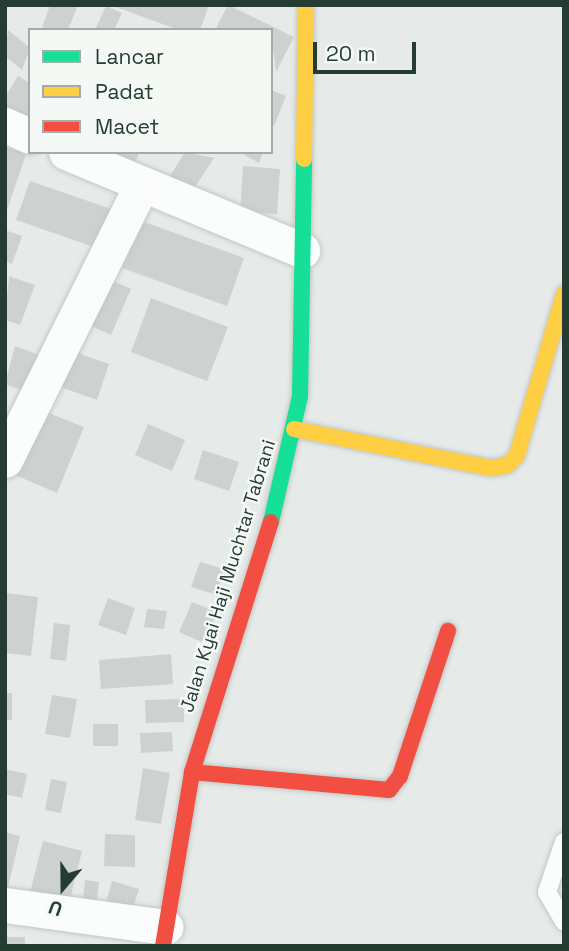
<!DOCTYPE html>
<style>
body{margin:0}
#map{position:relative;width:569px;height:951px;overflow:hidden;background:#e6eae8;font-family:"Space Grotesk",sans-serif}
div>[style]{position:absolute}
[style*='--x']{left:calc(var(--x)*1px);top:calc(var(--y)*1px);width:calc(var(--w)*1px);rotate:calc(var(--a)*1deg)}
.building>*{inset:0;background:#cdd1cf}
.roads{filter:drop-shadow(0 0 2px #c3c7c5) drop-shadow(0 0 2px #c3c7c5)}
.lane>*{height:18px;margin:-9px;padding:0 9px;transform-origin:9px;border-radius:9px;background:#fbfcfc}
.street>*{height:35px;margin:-17.5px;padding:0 17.5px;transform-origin:17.5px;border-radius:17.5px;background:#fbfcfc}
.fast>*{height:16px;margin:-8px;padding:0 8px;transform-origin:8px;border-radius:8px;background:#16e098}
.slow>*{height:16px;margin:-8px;padding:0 8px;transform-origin:8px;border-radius:8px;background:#ffcf43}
.jam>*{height:16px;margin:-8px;padding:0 8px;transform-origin:8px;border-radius:8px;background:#f24e42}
span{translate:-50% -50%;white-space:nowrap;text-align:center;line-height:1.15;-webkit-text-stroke:5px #f4f9f6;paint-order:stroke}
.street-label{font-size:19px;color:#253c32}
.frame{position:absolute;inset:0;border:7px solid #253c32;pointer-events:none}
.legend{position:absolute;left:28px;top:28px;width:245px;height:126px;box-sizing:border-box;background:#f4f9f6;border:2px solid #a1ada8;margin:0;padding:9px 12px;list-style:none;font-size:21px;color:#253c32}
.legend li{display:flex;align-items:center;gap:14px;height:35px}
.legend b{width:35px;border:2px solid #a1ada8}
.north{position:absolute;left:28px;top:853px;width:70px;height:70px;-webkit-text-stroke:5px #f4f9f6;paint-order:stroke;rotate:200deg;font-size:19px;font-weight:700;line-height:28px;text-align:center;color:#253c32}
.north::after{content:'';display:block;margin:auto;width:24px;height:32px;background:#253c32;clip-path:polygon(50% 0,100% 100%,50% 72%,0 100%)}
.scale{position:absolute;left:313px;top:42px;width:103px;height:32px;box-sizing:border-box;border:4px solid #253c32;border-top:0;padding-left:9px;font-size:21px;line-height:24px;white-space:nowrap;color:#253c32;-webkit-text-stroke:5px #f4f9f6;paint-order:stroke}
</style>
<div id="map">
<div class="building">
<div style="clip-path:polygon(50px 5px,78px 5px,68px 30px,42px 28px)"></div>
<div style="clip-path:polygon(209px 5px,200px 30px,179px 30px,113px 6px)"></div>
<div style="clip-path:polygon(228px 5px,294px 37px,276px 72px,271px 30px,215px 30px)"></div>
<div style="clip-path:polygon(106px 6px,122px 13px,114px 30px,95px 30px)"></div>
<div style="clip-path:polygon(8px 30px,30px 48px,22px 70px,5px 56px)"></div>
<div style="clip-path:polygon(18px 76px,30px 83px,30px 126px,5px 111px,5px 97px)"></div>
<div style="clip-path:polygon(271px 90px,286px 96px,274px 126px,271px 125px)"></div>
<div style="clip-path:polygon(5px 147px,26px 154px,6px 213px,5px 213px)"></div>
<div style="clip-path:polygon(95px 152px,140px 152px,131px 170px)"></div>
<div style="clip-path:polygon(185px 152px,214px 158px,189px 196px,167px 181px)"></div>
<div style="clip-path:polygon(239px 152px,263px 152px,259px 163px)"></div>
<div style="clip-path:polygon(243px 166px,280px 169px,277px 214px,240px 212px)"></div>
<div style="clip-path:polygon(30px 181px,111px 209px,97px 248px,16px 220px)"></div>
<div style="clip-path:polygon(139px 220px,244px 258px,227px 306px,122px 268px)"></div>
<div style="clip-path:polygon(5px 230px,22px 236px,12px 264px,5px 261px)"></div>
<div style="clip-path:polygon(9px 276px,35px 285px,20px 325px,5px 320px)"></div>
<div style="clip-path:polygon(102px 276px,131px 289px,111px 335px,82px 322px)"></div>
<div style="clip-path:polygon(151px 298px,228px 327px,207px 381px,131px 352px)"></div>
<div style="clip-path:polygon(15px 346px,45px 357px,32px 394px,5px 384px)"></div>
<div style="clip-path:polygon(63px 348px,109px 364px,97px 400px,52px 384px)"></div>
<div style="clip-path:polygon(41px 410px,84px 427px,57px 493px,15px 475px)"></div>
<div style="clip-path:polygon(148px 424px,185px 440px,172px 471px,135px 455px)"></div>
<div style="clip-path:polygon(203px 450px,239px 462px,229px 491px,194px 479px)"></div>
<div style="clip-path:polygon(200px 562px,224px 569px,217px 595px,191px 587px)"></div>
<div style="clip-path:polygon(5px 593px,38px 597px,31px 656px,5px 653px)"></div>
<div style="clip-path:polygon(108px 598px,135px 608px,126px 635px,98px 625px)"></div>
<div style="clip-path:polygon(192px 602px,217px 612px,204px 643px,179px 632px)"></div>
<div style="clip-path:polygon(147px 609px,167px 611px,164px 629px,144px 627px)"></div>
<div style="clip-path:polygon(54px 623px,70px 625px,66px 661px,50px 659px)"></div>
<div style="clip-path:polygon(171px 654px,173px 684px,101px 689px,99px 660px)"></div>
<div style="clip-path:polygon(5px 693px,12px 693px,12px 720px,5px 720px)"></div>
<div style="clip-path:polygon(52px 695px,77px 699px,70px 738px,45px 734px)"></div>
<div style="clip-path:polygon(184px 699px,184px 722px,146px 723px,145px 700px)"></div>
<div style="clip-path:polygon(93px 724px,118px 724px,118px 746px,93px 746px)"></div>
<div style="clip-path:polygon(172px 732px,173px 751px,141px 753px,140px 733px)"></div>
<div style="clip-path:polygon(143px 768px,170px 773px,161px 824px,135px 820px)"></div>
<div style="clip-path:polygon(5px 769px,27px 774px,22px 798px,5px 794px)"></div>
<div style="clip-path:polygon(51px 779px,67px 782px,61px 813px,45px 810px)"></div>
<div style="clip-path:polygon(5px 832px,20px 836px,6px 896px,5px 896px)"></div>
<div style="clip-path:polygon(105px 834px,135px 835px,135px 867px,104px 866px)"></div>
<div style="clip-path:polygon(43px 841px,82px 851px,67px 911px,28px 901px)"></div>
<div style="clip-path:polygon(85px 880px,99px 882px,95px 917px,81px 915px)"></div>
<div style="clip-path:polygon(112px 881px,139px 889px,131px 914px,105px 906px)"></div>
<div style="clip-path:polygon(5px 937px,25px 937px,25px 946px,5px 946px)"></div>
</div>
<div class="roads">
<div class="lane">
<div style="--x:564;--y:842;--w:53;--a:108.8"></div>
<div style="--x:547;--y:892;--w:34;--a:60"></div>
</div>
<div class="street">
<div style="--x:5;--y:125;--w:27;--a:24"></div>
<div style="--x:66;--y:152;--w:256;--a:22.6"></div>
<div style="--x:5;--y:460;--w:306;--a:-63.6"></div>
<div style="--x:5;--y:905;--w:162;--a:7.8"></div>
</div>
<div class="fast">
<div style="--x:271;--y:522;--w:129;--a:-77"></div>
<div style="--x:300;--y:396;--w:237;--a:-89"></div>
</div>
<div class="slow">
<div style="--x:304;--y:159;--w:154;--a:-89.3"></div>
<div style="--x:294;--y:429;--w:201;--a:11.2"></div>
<div style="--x:491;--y:468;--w:17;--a:-10"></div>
<div style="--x:508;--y:465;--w:13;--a:-48"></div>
<div style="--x:517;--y:455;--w:168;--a:-73.7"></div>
</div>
<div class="jam">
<div style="--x:192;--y:772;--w:198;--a:5.2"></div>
<div style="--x:389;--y:790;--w:18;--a:-52"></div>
<div style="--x:400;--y:776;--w:153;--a:-71.7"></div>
<div style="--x:163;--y:946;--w:176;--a:-80.5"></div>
<div style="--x:192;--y:772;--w:262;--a:-72.5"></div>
</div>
</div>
<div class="street-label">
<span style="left:228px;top:576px;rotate:-73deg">Jalan Kyai Haji Muchtar Tabrani</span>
</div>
<div class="frame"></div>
<ul class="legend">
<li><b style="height:9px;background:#16e098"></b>Lancar</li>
<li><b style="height:9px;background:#ffcf43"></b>Padat</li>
<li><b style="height:9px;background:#f24e42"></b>Macet</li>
</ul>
<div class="north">U</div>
<div class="scale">20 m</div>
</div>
